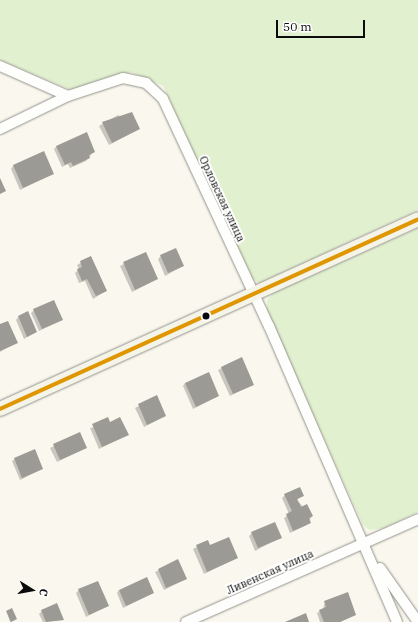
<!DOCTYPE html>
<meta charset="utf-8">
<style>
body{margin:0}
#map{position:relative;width:418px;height:622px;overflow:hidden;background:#faf8ee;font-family:"IBM Plex Serif",serif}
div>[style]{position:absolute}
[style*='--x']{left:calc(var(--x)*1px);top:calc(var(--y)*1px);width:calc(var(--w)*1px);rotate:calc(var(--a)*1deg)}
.green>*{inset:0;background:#e1f0ce}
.shadow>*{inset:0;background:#0003}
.building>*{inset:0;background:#9c9a94}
.roads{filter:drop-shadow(0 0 1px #93928d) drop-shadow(0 0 1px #93928d)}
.street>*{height:10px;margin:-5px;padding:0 5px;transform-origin:5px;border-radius:5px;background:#fefefc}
.secondary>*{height:14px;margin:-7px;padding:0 7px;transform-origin:7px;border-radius:7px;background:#f4f4e8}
.bus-1>*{height:4px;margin:-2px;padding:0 2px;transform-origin:2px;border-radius:2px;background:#df9601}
.dots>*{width:11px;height:11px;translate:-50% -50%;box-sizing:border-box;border:2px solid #fff;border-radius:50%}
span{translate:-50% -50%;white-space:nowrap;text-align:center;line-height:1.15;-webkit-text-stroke:4px #fff;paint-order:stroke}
.street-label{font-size:11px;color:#0b0b0b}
.north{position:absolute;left:12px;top:570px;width:40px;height:40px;-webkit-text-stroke:3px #fff;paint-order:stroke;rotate:101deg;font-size:11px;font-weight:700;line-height:16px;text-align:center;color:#0b0b0b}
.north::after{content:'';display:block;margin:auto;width:14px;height:18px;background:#0b0b0b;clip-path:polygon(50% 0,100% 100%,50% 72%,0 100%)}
.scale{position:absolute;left:276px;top:20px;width:89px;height:18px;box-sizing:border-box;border:2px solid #0b0b0b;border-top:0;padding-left:5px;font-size:12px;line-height:14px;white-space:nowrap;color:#0b0b0b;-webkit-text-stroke:3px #fff;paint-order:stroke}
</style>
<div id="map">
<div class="green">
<div style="clip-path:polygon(0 0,418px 0,418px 210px,259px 283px,252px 278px,163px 86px,131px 72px,72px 90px,0 60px)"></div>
<div style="clip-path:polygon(418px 228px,418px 512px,384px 528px,369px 530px,363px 525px,267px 311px,267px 300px,273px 293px)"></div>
</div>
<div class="shadow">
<div style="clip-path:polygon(118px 115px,139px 129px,109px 145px,99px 126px)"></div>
<div style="clip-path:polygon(57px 146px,94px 151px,86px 161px,70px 168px,68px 164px,62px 167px,54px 149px)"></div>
<div style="clip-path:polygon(13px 166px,53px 173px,20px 190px,11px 169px)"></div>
<div style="clip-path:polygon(145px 253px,157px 279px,132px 292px,120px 266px)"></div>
<div style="clip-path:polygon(161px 256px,183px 266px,165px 276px,158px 259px)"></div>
<div style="clip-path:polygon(91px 257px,106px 291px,93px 299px,85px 281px,79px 283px,75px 273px,79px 269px,77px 265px)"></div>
<div style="clip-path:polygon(34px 310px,62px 320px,39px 331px,31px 313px)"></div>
<div style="clip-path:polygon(18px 317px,36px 332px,24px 339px,16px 320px)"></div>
<div style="clip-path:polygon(0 325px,16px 343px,0 352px)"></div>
<div style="clip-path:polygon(241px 358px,253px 384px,230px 396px,218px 370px)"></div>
<div style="clip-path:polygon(185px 383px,218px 396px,193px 409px,183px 386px)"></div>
<div style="clip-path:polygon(156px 396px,165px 416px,144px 427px,135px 408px)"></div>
<div style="clip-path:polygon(110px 423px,127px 435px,99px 449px,90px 428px)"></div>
<div style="clip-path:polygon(80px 433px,86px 448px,57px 462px,50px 448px)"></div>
<div style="clip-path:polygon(15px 459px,42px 469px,20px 480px,12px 461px)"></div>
<div style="clip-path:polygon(285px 495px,302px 496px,297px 500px,312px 516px,307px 525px,290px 533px,284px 518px,289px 514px,282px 498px)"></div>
<div style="clip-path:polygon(252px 533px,281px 537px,255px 551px,249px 536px)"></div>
<div style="clip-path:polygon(207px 541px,209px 546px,237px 558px,204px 574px,193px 549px)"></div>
<div style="clip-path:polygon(178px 561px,186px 579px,164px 590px,155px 572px)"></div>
<div style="clip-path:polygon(79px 590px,108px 605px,86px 617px,76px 593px)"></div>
<div style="clip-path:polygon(119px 590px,153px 593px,123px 608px,117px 593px)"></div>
<div style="clip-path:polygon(325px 602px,355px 615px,340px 622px,320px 622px,317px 613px,323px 609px)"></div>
<div style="clip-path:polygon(42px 611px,63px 620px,43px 622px,39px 614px)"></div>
<div style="clip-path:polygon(7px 612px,15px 620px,10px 622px)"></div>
</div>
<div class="building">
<div style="clip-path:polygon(132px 112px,140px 129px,112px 143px,102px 122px)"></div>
<div style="clip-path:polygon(87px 132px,95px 152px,89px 155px,90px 158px,73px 166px,71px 162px,65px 165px,56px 146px)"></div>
<div style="clip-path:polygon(44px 151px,54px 174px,23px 188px,13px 165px)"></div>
<div style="clip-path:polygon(0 178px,6px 191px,0 194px)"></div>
<div style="clip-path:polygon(176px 248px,184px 266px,168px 273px,160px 255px)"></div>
<div style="clip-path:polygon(146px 252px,158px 279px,135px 290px,123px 262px)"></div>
<div style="clip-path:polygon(91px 256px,107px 291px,96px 296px,87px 279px,82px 281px,77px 269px,82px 267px,80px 261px)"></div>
<div style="clip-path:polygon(54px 300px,63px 320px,42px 329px,33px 309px)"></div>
<div style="clip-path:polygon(28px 311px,37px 332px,27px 337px,18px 316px)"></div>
<div style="clip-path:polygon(8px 321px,18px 343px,0 351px,0 324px)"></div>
<div style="clip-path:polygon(242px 357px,254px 385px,233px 394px,221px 367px)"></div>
<div style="clip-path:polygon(209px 372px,219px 396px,196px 407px,185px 383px)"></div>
<div style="clip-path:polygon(157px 395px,166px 416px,147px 425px,138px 404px)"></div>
<div style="clip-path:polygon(108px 417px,110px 422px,120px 417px,129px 435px,102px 447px,92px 424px)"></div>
<div style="clip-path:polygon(80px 432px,87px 448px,60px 460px,53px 444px)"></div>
<div style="clip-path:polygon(35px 449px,43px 469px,22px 478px,14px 458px)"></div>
<div style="clip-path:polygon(300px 487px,304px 496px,297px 499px,301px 507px,307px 504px,313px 516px,309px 518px,311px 523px,293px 531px,286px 514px,292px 511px,284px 494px)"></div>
<div style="clip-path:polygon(275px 522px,282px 538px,258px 548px,251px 532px)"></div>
<div style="clip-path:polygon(229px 537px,238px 558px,207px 572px,196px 545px,208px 540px,210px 545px)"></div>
<div style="clip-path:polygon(178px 559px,187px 579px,166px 588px,158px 569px)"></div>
<div style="clip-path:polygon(147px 577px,154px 593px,126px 606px,119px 590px)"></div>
<div style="clip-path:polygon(98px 581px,109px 606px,89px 615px,78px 589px)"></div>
<div style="clip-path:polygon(348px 592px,356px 615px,340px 622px,324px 622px,319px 610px,326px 607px,324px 601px)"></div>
<div style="clip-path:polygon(57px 603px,64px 620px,46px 622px,41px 610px)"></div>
<div style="clip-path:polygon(12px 608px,17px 619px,11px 622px,6px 611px)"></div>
<div style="clip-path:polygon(306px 613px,309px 622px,285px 622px)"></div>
</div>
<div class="roads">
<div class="street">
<div style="--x:0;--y:66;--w:74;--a:23.8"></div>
<div style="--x:0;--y:129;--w:76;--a:-25.9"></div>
<div style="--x:68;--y:96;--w:58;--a:-18.1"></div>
<div style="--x:123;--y:78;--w:24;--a:12"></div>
<div style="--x:146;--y:83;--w:23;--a:43"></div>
<div style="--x:163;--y:99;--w:251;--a:65"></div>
<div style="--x:269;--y:326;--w:322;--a:66.6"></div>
<div style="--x:380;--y:568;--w:66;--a:54.9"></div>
<div style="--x:186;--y:622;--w:254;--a:-23.9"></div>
</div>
<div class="secondary">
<div style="--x:0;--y:409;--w:459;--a:-24.4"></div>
</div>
</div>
<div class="bus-1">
<div style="--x:0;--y:409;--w:459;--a:-24.4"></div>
</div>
<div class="dots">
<div style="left:206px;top:316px;background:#0b0b0b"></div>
</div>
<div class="street-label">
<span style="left:222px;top:199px;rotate:65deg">Орловская улица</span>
<span style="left:270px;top:572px;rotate:-24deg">Ливенская улица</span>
</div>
<div class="north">С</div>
<div class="scale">50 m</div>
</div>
